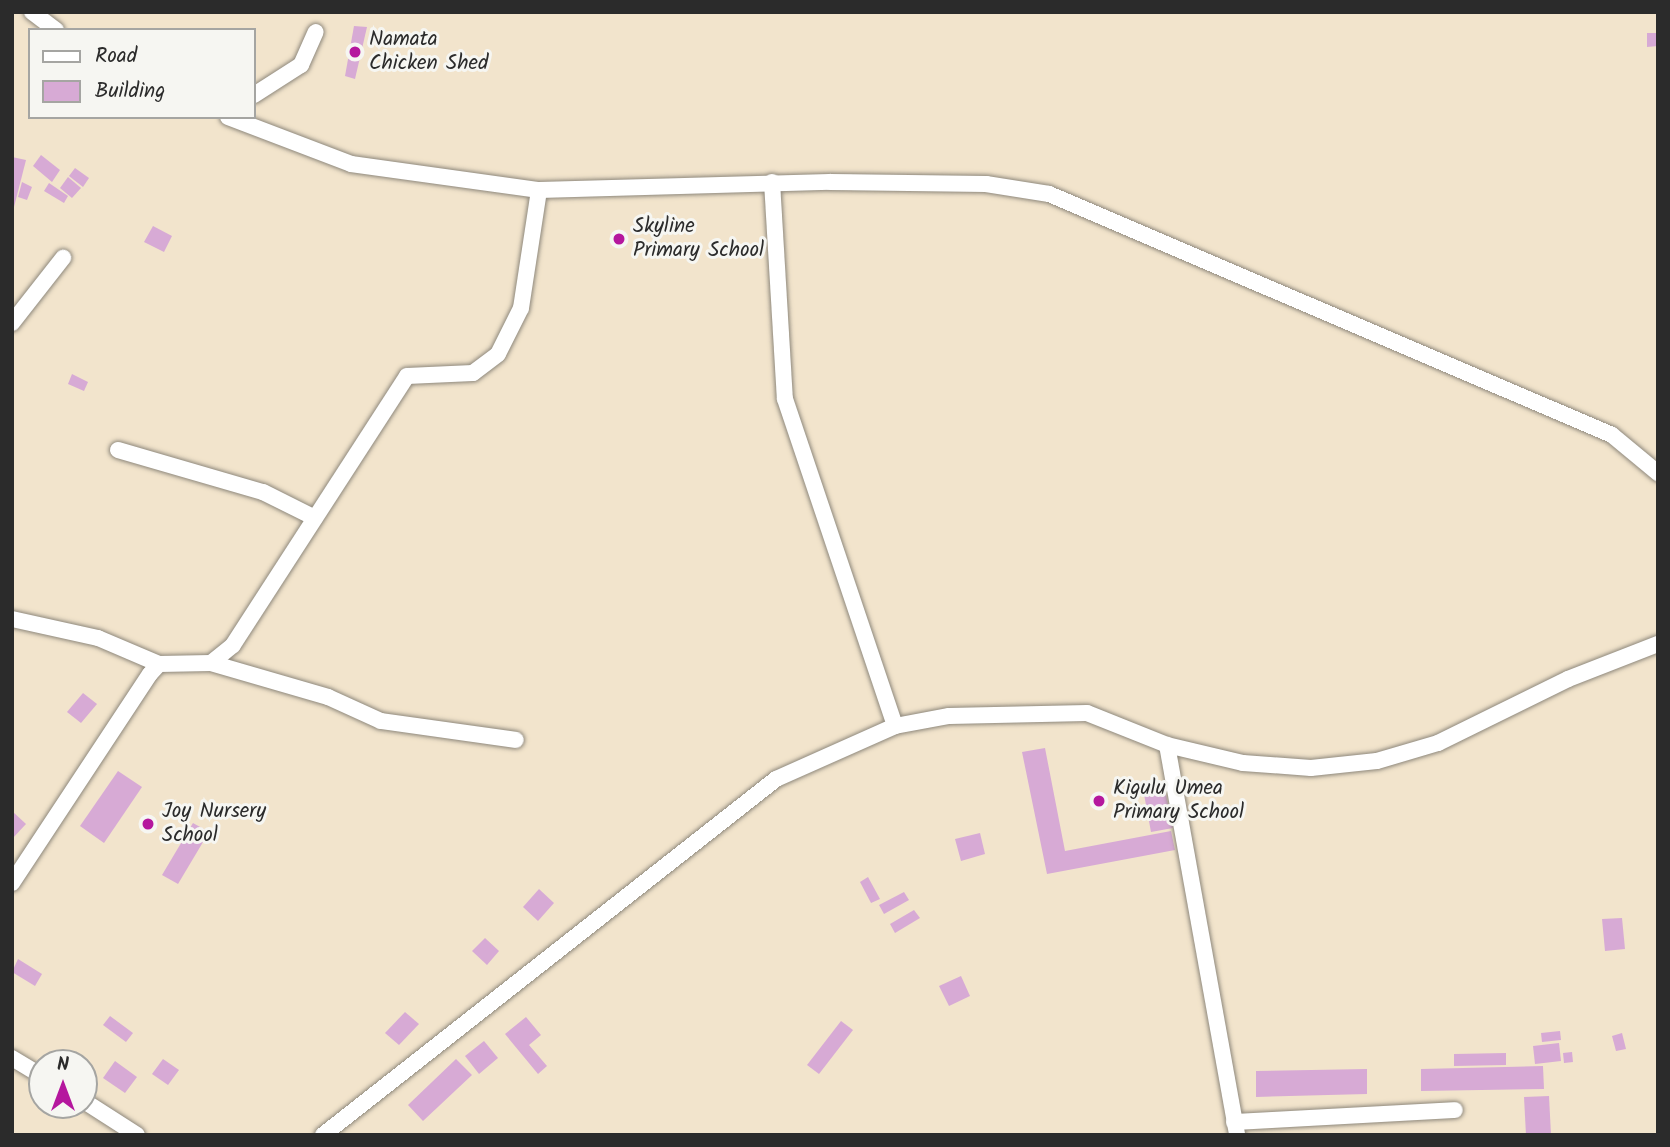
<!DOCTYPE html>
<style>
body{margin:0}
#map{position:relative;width:1670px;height:1147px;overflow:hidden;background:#f2e4cc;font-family:Kalam,sans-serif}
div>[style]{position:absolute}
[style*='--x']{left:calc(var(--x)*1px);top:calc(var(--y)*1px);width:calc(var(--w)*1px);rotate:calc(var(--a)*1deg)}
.building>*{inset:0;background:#d7aad5}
.roads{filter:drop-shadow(0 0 2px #8e887c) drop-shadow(0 0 2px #8e887c)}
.street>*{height:16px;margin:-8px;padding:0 8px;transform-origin:8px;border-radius:8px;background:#fff}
.dots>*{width:19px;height:19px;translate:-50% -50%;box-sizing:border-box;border:4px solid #f6f6f2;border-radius:50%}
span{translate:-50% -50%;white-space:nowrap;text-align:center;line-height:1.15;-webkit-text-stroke:6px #f6f6f2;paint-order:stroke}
.poi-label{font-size:21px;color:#2b2b2b}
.left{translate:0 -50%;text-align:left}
.frame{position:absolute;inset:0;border:14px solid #2b2b2b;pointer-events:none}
.legend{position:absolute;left:28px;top:28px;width:228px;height:91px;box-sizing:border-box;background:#f6f6f2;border:2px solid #a5a5a2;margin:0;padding:9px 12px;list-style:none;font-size:21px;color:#2b2b2b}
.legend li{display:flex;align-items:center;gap:14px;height:35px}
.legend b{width:35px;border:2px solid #a5a5a2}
.north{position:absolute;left:28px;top:1049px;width:70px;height:70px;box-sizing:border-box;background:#f6f6f2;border:2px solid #a5a5a2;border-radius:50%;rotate:0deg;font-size:19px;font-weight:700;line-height:28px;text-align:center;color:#2b2b2b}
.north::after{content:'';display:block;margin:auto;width:24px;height:32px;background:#b5179e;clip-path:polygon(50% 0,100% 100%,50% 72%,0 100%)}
</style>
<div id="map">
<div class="building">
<div style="clip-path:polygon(354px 26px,367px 27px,355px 79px,345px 76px)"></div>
<div style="clip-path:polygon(1647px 33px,1658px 33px,1658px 46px,1647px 47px)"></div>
<div style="clip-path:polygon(41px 155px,60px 170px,52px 182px,33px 166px)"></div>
<div style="clip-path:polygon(12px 157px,26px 160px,13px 211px,12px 211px)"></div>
<div style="clip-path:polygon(75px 168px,89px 178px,83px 187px,69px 176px)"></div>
<div style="clip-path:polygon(68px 177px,81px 188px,72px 198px,60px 188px)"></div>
<div style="clip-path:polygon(22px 182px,32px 187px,27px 200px,18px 197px)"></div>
<div style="clip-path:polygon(49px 183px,68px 196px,64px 203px,44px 191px)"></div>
<div style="clip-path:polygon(153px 226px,172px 236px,164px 252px,144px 242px)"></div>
<div style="clip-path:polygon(72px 374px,88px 382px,84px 391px,68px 384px)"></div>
<div style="clip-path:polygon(83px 693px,97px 704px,81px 723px,67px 712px)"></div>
<div style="clip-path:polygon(1045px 748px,1065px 851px,1171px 831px,1175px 850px,1047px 874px,1022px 752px)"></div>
<div style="clip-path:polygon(118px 771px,142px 787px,104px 843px,80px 826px)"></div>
<div style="clip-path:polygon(1164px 785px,1173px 828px,1151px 832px,1143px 789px)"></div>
<div style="clip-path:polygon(12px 811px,26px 824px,12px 839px)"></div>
<div style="clip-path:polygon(193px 823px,209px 832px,178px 884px,162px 875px)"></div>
<div style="clip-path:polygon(980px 833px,985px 854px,961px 861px,955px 839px)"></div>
<div style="clip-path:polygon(868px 877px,880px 899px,871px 903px,860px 882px)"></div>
<div style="clip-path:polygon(539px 889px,554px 903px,538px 921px,523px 907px)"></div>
<div style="clip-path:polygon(904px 892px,909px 900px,884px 914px,879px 905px)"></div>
<div style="clip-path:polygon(914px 910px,920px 918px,895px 933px,890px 924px)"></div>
<div style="clip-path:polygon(1622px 918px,1625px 949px,1605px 951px,1602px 919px)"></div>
<div style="clip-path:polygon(485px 938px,499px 951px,487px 965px,472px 951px)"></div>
<div style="clip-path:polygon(18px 959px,42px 974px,35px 986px,12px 972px)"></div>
<div style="clip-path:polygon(961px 976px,970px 996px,949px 1006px,939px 986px)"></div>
<div style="clip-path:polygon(405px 1012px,419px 1024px,399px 1045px,385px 1033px)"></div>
<div style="clip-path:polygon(110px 1016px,133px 1033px,126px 1042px,103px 1025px)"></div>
<div style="clip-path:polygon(526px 1017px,541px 1035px,529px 1045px,547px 1066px,538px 1074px,505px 1034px)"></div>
<div style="clip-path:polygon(841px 1021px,853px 1030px,819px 1074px,807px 1065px)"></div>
<div style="clip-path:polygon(1560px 1031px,1561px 1040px,1542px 1042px,1541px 1033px)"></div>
<div style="clip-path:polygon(1622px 1033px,1626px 1049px,1616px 1051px,1612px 1036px)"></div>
<div style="clip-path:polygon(484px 1041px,498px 1058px,479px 1074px,465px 1056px)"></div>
<div style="clip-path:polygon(1559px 1043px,1561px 1061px,1535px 1064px,1533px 1046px)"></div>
<div style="clip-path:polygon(1572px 1052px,1573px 1062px,1564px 1063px,1563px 1053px)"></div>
<div style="clip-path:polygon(1506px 1053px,1506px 1065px,1454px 1066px,1454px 1054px)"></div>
<div style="clip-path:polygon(163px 1059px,179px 1070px,168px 1085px,152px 1074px)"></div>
<div style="clip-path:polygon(456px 1059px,472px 1075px,423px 1121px,408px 1105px)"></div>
<div style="clip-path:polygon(115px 1061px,137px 1077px,125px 1093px,103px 1078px)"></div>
<div style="clip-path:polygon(1543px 1066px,1544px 1089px,1421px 1091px,1421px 1069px)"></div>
<div style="clip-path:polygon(1367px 1069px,1367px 1094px,1256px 1097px,1256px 1071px)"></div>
<div style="clip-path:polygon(1549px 1096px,1551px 1135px,1526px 1135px,1524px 1097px)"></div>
</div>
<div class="roads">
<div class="street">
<div style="--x:32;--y:12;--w:30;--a:37"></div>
<div style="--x:254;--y:95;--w:56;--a:-32.6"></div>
<div style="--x:301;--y:65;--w:36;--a:-66"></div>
<div style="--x:228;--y:117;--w:132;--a:20.9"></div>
<div style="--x:351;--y:164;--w:190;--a:7.9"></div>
<div style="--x:539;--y:190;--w:291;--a:-1.6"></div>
<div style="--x:830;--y:182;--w:156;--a:0.7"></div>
<div style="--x:986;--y:184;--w:64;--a:9"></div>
<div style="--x:1049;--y:194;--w:612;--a:23.17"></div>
<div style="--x:1612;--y:435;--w:60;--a:39.6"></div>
<div style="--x:772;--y:182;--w:217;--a:86.6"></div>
<div style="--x:785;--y:399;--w:345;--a:71.4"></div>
<div style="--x:12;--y:323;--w:83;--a:-51.9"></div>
<div style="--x:118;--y:450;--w:151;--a:16.2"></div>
<div style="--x:263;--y:492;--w:58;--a:26.6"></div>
<div style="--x:12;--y:619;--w:88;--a:12.5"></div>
<div style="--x:98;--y:638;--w:66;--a:23.1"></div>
<div style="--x:211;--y:663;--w:122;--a:16.2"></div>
<div style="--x:328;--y:697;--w:58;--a:24.4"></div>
<div style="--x:381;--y:721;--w:136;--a:8"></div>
<div style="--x:1167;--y:745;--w:396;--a:79.8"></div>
<div style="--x:12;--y:883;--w:250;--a:-56.6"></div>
<div style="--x:150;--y:674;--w:13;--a:-48"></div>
<div style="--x:159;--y:664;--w:52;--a:-1.1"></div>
<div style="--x:211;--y:663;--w:28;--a:-39"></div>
<div style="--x:233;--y:645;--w:320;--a:-57.1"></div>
<div style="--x:407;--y:376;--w:66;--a:-2.6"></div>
<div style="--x:473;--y:373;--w:31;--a:-37"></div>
<div style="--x:498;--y:354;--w:51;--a:-63.4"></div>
<div style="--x:521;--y:308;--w:119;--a:-81.3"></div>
<div style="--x:12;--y:1058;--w:35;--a:31"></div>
<div style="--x:84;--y:1101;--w:63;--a:32.7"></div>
<div style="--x:1234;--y:1122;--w:221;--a:-3.1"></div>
<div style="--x:323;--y:1135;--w:576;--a:-38.16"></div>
<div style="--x:776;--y:779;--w:130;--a:-24"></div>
<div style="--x:895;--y:726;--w:55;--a:-10.5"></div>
<div style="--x:949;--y:716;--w:138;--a:-1.2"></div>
<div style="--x:1087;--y:713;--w:86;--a:21.8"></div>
<div style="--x:1167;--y:745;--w:78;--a:13.3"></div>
<div style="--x:1243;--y:763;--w:68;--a:4.2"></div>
<div style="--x:1311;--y:768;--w:66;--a:-6.1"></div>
<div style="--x:1377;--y:761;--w:64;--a:-16.4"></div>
<div style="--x:1438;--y:743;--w:145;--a:-26.2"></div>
<div style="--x:1568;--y:679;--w:97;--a:-21.3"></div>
</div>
</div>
<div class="dots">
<div style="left:355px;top:52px;background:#b5179e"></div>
<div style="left:619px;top:239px;background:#b5179e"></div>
<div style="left:1099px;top:801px;background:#b5179e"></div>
<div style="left:148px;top:824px;background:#b5179e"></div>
</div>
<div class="poi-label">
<span class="left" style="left:369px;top:52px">Namata<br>Chicken Shed</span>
<span class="left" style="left:633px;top:239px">Skyline<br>Primary School</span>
<span class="left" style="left:1113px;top:801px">Kigulu Umea<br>Primary School</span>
<span class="left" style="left:162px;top:824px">Joy Nursery<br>School</span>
</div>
<div class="frame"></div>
<ul class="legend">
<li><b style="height:9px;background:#fff"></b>Road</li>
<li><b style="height:19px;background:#d7aad5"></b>Building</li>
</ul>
<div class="north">N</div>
</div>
